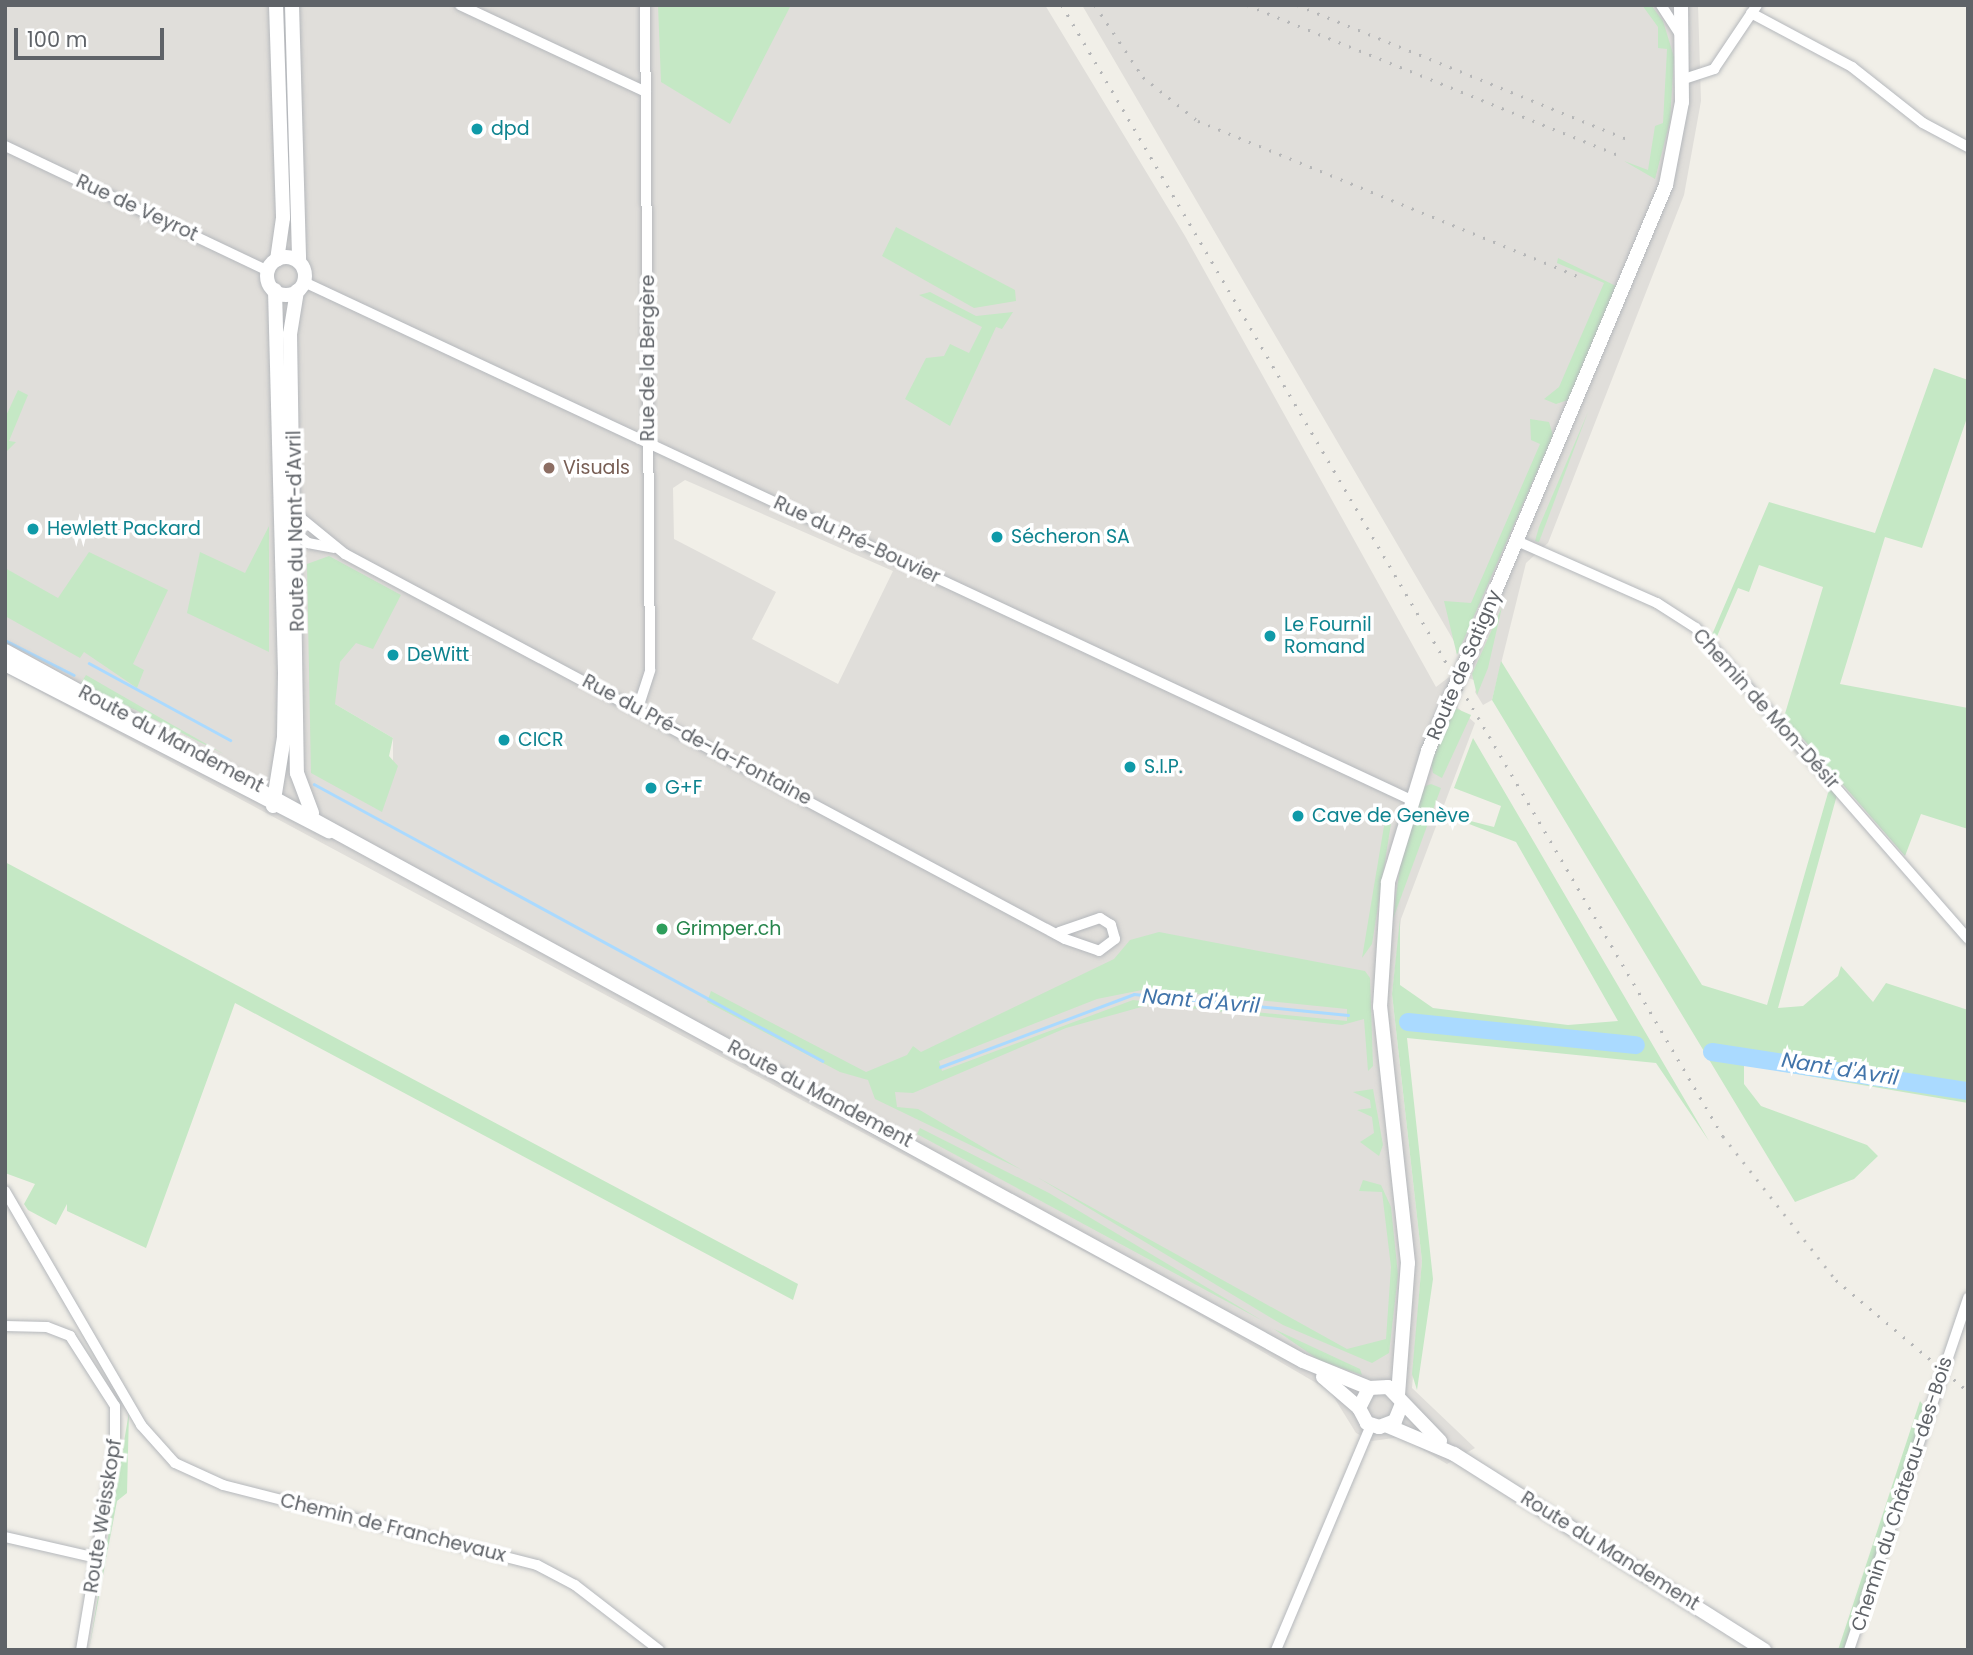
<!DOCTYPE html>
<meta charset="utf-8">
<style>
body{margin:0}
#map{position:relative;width:1973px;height:1655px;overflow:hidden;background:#f1efe8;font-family:Poppins,sans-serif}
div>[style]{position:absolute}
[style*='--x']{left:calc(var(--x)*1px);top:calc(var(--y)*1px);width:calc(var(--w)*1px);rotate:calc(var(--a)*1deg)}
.industrial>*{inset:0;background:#e0deda}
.green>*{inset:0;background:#c5e8c5}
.stream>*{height:2.5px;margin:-1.25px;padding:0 1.25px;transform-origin:1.25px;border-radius:1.25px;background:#aadaff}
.river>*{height:18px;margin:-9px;padding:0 9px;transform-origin:9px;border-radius:9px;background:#aadaff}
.roads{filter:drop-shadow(0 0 2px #b5b8bc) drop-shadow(0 0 2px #b5b8bc)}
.street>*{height:10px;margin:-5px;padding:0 5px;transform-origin:5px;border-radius:5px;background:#fff}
.secondary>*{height:14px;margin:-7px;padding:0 7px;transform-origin:7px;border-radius:7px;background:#fff}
.secondary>.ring{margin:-7px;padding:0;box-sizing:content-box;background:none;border:14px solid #fff;border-radius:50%}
.rail>*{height:2.5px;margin-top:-1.25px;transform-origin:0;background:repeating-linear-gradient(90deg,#b6b7b8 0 2px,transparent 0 11px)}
.dots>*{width:19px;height:19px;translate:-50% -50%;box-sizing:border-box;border:4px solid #fff;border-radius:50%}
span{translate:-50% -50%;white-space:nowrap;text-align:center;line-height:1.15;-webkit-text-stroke:7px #fff;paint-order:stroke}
.culture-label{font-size:19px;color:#0d838f}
.left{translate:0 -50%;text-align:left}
.street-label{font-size:19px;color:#5f6368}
.education-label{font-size:19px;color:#785e54}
.leisure-label{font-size:19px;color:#27864d}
.water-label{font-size:21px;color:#4174aa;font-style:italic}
.frame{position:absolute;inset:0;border:7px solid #5f6368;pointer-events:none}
.scale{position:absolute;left:14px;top:28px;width:150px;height:32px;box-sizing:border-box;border:4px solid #5f6368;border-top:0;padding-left:9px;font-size:21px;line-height:24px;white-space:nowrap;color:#5f6368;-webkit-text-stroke:5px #fff;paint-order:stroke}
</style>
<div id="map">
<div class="industrial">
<div style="clip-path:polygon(evenodd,5px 5px,1045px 5px,1185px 236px,1436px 687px,1449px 677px,1459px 695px,1458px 708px,1475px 723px,1401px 919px,1392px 994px,1422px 1261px,1412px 1388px,1475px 1448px,1447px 1464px,1401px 1437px,1372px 1441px,1356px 1433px,1330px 1391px,1158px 1291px,5px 673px,5px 5px,685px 480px,893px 571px,838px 684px,752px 639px,776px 592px,674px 539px,673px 488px,685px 480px,5px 5px,335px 704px,393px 738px,393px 763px,312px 773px,335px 704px)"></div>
<div style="clip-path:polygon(1082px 5px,1698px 5px,1701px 101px,1684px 195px,1548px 543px,1526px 563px,1492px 700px,1483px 705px,1475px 692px,1479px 682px,1466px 677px,1458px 648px)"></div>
</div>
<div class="green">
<div style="clip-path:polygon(658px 5px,791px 5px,730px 124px,661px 82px)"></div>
<div style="clip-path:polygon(1642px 5px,1651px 5px,1663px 21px,1674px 57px,1670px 121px,1655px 179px,1624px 161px,1648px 170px,1655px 126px,1663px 123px,1667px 49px,1658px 48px,1658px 27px)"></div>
<div style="clip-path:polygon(896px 227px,1015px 290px,1016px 301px,974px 308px,882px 256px)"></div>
<div style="clip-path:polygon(1558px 258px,1616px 286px,1568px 400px,1556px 404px,1544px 399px,1559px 387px,1604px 283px,1557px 263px)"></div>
<div style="clip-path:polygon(930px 292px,976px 316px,1013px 312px,1002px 329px,996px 327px,950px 426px,905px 399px,926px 358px,944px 356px,950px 344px,969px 353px,982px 327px,919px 295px)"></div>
<div style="clip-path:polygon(1934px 368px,1968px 380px,1968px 415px,1922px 548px,1885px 537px,1840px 684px,1968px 708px,1968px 829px,1921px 814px,1905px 856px,1784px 717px,1823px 587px,1759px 565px,1749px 592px,1738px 588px,1715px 641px,1711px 637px,1769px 502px,1875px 533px)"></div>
<div style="clip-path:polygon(18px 390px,28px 395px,9px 441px,16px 442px,5px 453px,5px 418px)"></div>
<div style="clip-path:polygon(1588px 412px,1539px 542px,1535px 541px,1539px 527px)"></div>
<div style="clip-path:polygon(1530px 419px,1549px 422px,1553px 435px,1457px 655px,1444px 601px,1471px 603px,1540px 444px,1531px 440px)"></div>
<div style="clip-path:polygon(269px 526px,269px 652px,187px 613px,200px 552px,245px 573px)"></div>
<div style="clip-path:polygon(89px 552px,168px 590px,133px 664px,144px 670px,137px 688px,84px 652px,80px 658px,5px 616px,5px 568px,58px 598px)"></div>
<div style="clip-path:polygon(329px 556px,401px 595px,373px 649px,356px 643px,340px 662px,335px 704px,393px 738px,389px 756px,398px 766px,382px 812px,311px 773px,307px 564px)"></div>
<div style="clip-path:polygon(1502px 607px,1488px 668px,1477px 695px,1472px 674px)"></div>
<div style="clip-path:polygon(1501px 661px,1702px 985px,1767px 1005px,1830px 786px,1837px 795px,1778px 1008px,1803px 1006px,1838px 976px,1841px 966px,1873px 1002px,1886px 983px,1968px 1010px,1968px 1084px,1709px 1046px,1715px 1058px,1968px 1097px,1968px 1103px,1744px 1065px,1744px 1084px,1761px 1106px,1867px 1145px,1878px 1156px,1854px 1179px,1795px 1202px,1492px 700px)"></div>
<div style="clip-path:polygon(86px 675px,171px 724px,224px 754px,81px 683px)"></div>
<div style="clip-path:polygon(1455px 708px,1471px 715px,1442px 778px,1433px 773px,1431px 762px)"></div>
<div style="clip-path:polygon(evenodd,1473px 738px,1709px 1141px,1656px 1063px,1407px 1038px,1433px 1279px,1417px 1390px,1412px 1374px,1422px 1261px,1392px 994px,1400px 919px,1400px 985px,1433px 1008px,1568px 1025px,1618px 1021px,1516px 842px,1443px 814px,1494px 827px,1501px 806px,1454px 788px,1473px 738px,1407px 1017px,1633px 1040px,1638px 1051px,1406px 1027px,1407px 1017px)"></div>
<div style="clip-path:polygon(1431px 784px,1441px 788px,1393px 919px,1400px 866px,1423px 787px)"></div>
<div style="clip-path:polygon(1386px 814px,1392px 817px,1372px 944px,1362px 958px)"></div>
<div style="clip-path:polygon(5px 862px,798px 1284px,793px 1300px,235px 1003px,146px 1248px,67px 1211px,67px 1204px,56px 1225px,28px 1210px,24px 1204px,35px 1184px,5px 1173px)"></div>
<div style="clip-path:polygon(evenodd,1159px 932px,1365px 971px,1370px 978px,1373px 1066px,1368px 1071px,1364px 1019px,1342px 1025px,1152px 1004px,1066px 1028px,913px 1093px,895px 1092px,897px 1107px,918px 1109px,1022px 1170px,875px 1099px,868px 1080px,840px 1072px,707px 1002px,711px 991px,866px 1072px,907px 1055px,913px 1046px,921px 1052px,1114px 959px,1130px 940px,1159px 932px,1147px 989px,1347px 1009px,1347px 1021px,1133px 1000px,942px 1071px,939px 1061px,1097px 999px,1147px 989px)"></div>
<div style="clip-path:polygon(1373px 1089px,1383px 1145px,1379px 1156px,1360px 1142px,1374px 1133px,1372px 1117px,1357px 1110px,1371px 1108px,1370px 1100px,1353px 1092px)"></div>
<div style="clip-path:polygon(920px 1128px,1049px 1193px,1263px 1321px,917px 1134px)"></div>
<div style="clip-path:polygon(1037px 1177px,1347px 1349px,1386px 1339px,1391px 1267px,1382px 1192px,1359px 1191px,1363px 1180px,1381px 1185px,1391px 1207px,1398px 1275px,1389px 1353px,1372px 1363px,1283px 1325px)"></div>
<div style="clip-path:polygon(1274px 1329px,1360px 1369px,1362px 1375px,1319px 1360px)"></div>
<div style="clip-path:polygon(1920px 1401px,1925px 1408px,1919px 1431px,1845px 1650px,1838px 1650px)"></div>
<div style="clip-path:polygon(129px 1412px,127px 1493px,117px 1501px,89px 1650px)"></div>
</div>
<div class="stream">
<div style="--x:5;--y:640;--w:77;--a:26.9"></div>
<div style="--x:89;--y:663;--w:161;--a:28.6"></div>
<div style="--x:314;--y:784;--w:579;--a:28.56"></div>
<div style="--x:940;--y:1067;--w:207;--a:-20.6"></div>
<div style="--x:1134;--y:994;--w:215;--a:5.6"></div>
</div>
<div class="river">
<div style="--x:1408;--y:1022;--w:229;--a:5.8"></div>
<div style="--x:1712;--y:1052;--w:259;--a:8.7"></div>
</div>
<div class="roads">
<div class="street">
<div style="--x:460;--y:5;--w:205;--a:25.1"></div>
<div style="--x:1661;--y:5;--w:35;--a:57"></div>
<div style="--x:1751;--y:13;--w:115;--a:28.1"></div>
<div style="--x:1852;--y:67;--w:90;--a:38.3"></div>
<div style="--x:1923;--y:123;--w:51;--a:28.1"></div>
<div style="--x:1684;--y:79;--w:32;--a:-18"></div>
<div style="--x:1714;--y:69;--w:77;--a:-56.1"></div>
<div style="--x:5;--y:146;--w:291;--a:25.4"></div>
<div style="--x:304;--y:282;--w:1220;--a:25.07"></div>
<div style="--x:297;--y:515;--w:62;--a:39.1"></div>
<div style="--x:345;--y:554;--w:816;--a:28.13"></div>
<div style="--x:1065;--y:939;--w:36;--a:19"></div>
<div style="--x:1099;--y:951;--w:20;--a:-37"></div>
<div style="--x:1115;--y:939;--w:15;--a:-106"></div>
<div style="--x:1111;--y:925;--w:13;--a:-148"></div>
<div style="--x:1100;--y:918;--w:43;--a:161.1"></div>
<div style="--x:292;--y:530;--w:21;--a:39"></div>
<div style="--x:308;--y:543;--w:26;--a:11"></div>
<div style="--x:1517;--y:541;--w:153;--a:23.9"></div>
<div style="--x:1657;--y:603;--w:46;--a:32.7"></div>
<div style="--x:1696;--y:628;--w:413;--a:48.8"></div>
<div style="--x:638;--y:708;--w:40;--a:-72"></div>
<div style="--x:650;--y:670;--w:665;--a:-90.43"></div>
<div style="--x:5;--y:1191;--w:271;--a:59.8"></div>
<div style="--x:141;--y:1425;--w:51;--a:48.2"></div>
<div style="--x:175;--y:1463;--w:53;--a:24.6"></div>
<div style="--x:223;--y:1485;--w:324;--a:14.3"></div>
<div style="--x:537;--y:1565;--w:43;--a:27.8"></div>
<div style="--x:575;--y:1585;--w:106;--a:37.7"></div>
<div style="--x:5;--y:1326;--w:42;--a:1.4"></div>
<div style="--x:47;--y:1327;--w:25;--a:21"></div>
<div style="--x:70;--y:1336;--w:83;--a:57.3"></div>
<div style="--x:115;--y:1406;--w:39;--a:90"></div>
<div style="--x:115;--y:1445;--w:208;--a:99.4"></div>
<div style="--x:5;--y:1537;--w:94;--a:12.9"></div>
<div style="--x:1276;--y:1650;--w:244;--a:-67.1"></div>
<div style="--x:1849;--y:1650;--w:372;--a:-71.3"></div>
</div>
<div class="secondary">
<div style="--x:276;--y:5;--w:213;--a:88.1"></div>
<div style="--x:283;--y:218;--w:42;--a:98.1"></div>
<div style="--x:292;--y:5;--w:257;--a:88.4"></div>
<div class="ring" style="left:267px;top:257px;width:24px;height:24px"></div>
<div style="--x:297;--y:291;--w:44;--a:99.2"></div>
<div style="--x:290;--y:334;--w:439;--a:89.1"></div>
<div style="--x:297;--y:773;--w:43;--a:69.4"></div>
<div style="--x:5;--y:651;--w:1479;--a:28.68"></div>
<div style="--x:1303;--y:1361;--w:71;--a:22.2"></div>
<div style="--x:5;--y:664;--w:365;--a:27.3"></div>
<div style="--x:273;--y:806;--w:70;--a:-80.9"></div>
<div style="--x:284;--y:737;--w:65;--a:-89.1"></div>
<div style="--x:285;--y:672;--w:382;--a:-91.5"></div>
<div style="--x:1323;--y:1377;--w:48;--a:40.7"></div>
<div style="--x:1398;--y:1395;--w:132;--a:-85.7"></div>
<div style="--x:1408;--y:1263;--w:258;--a:-96.2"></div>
<div style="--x:1380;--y:1007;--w:125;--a:-86.3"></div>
<div style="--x:1388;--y:882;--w:137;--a:-73"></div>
<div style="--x:1428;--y:751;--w:614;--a:-67.19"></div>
<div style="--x:1666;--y:185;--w:85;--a:-79.1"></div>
<div style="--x:1682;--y:102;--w:97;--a:-90.6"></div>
<div style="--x:1401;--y:1406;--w:16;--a:112"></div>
<div style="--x:1395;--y:1421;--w:17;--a:159"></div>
<div style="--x:1379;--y:1427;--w:13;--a:-162"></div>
<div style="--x:1367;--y:1423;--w:17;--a:-118"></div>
<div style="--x:1359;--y:1408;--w:22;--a:-63"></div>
<div style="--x:1369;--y:1388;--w:19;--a:-3"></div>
<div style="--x:1388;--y:1387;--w:75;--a:46.1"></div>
<div style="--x:1388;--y:1426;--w:72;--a:23"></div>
<div style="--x:1454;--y:1454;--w:367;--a:32.3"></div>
</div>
</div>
<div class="rail">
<div style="--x:1062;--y:5;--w:1310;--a:59.7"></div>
<div style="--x:1723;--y:1136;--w:183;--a:51.9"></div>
<div style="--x:1836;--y:1280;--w:172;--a:40.1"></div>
<div style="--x:1095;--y:5;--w:87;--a:56.3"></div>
<div style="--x:1143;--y:77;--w:70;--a:38.7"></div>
<div style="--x:1198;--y:121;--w:409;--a:22.2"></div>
<div style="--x:1247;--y:5;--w:403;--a:22"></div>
<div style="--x:1297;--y:5;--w:356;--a:22.1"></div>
</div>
<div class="dots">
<div style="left:477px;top:129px;background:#0f9aa8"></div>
<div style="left:549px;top:468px;background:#8d6e63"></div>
<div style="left:33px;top:529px;background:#0f9aa8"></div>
<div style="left:997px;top:537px;background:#0f9aa8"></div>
<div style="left:1270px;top:636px;background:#0f9aa8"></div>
<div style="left:393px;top:655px;background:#0f9aa8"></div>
<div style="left:504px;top:740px;background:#0f9aa8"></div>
<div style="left:1130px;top:767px;background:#0f9aa8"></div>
<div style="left:651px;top:788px;background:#0f9aa8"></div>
<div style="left:1298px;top:816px;background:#0f9aa8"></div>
<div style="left:662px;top:929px;background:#2e9e5b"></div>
</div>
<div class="culture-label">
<span class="left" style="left:491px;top:129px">dpd</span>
<span class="left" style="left:47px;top:529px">Hewlett Packard</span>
<span class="left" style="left:1011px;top:537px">Sécheron SA</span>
<span class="left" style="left:1284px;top:636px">Le Fournil<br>Romand</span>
<span class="left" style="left:407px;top:655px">DeWitt</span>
<span class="left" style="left:518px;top:740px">CICR</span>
<span class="left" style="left:1144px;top:767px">S.I.P.</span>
<span class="left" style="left:665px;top:788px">G+F</span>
<span class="left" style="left:1312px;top:816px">Cave de Genève</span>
</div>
<div class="street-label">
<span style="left:137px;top:208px;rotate:25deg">Rue de Veyrot</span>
<span style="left:648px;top:358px;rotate:-90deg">Rue de la Bergère</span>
<span style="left:296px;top:531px;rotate:-91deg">Route du Nant-d'Avril</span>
<span style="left:857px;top:540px;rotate:25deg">Rue du Pré-Bouvier</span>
<span style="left:1464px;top:665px;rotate:-67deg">Route de Satigny</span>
<span style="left:1766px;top:709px;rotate:48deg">Chemin de Mon-Désir</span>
<span style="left:171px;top:739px;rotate:28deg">Route du Mandement</span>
<span style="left:697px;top:740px;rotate:28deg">Rue du Pré-de-la-Fontaine</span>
<span style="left:820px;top:1094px;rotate:28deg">Route du Mandement</span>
<span style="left:1902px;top:1494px;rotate:-72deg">Chemin du Château-des-Bois</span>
<span style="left:103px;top:1516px;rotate:-81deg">Route Weisskopf</span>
<span style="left:393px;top:1528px;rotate:14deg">Chemin de Franchevaux</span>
<span style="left:1610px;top:1551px;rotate:32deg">Route du Mandement</span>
</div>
<div class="education-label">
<span class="left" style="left:563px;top:468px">Visuals</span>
</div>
<div class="leisure-label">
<span class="left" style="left:676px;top:929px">Grimper.ch</span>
</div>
<div class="water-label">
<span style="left:1201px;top:1001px;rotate:5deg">Nant d'Avril</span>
<span style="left:1840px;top:1069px;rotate:9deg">Nant d'Avril</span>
</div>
<div class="frame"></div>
<div class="scale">100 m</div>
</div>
